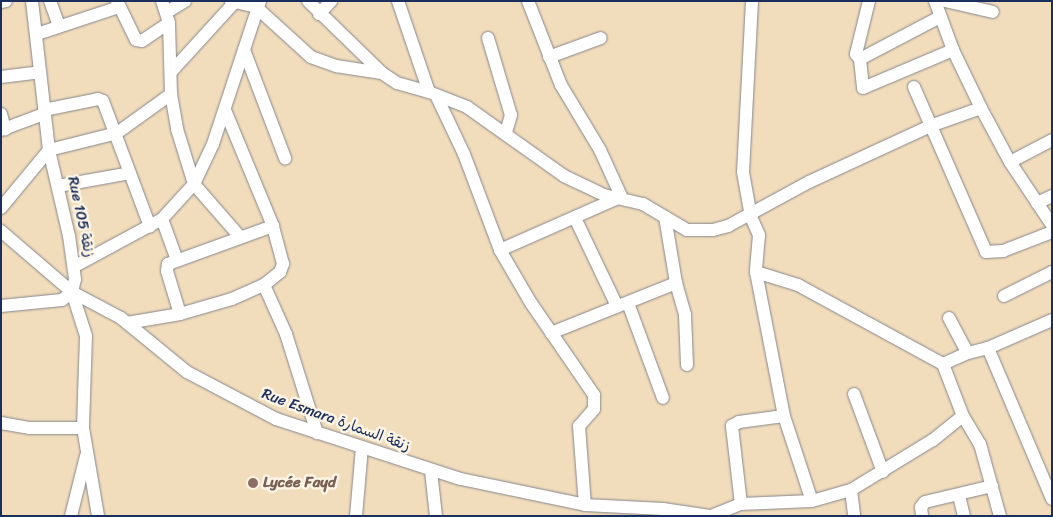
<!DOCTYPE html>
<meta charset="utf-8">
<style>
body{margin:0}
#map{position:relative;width:1053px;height:517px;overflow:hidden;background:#f1dcbb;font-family:Sriracha,"Playpen Sans Arabic",sans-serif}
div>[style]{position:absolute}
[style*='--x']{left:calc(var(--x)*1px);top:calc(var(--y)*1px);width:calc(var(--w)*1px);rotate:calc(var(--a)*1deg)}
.roads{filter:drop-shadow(0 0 1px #86868c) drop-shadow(0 0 1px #86868c)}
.minor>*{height:12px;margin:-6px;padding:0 6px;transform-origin:6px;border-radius:6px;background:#fff}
.dots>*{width:14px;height:14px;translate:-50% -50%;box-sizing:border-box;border:2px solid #fcf5e5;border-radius:50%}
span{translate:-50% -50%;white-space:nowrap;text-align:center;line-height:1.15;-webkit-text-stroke:5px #fcf5e5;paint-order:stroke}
.street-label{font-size:15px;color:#1b2f5e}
.education-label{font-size:15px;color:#785e54;font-weight:700}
.left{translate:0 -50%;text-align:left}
.frame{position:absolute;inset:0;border:2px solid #1b2f5e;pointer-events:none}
</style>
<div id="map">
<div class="roads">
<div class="minor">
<div style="--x:50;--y:1;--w:27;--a:70"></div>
<div style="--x:117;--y:1;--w:43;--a:64"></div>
<div style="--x:136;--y:40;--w:6;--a:9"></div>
<div style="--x:142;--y:41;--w:32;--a:-34"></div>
<div style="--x:162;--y:1;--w:23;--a:72"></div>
<div style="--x:169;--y:23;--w:71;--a:88.4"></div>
<div style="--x:171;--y:94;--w:36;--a:80"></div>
<div style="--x:177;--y:129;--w:58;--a:72.8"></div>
<div style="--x:194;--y:184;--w:70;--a:49"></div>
<div style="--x:231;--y:1;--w:26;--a:13"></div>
<div style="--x:256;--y:7;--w:74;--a:42.3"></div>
<div style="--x:311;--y:57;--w:27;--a:20"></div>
<div style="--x:336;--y:66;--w:46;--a:8.8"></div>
<div style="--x:308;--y:1;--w:103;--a:44.2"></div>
<div style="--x:382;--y:73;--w:18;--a:34"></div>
<div style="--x:397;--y:83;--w:33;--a:16"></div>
<div style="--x:429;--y:92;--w:41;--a:21.5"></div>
<div style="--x:467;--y:107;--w:119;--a:35.4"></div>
<div style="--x:564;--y:176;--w:44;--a:25.4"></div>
<div style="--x:604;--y:195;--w:40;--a:13"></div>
<div style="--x:643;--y:204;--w:51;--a:30.6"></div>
<div style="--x:687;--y:230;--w:26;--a:0"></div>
<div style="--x:713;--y:230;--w:16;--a:-15"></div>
<div style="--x:728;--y:226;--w:92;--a:-28.5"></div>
<div style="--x:809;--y:182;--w:133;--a:-24.8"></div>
<div style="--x:930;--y:126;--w:54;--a:-19.4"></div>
<div style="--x:398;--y:1;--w:96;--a:71.2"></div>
<div style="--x:528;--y:1;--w:90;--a:68.6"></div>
<div style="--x:561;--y:85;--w:76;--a:59"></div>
<div style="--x:600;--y:150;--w:53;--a:65.4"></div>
<div style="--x:752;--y:1;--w:171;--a:93"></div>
<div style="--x:743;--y:172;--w:46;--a:79.9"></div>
<div style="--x:751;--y:217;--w:20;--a:66"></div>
<div style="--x:759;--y:235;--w:37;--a:95"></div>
<div style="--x:756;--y:272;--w:147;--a:79"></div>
<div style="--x:784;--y:416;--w:89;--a:71.8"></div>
<div style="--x:869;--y:1;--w:55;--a:103.8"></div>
<div style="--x:856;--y:54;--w:6;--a:51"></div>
<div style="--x:860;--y:59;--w:29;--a:84"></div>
<div style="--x:863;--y:88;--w:98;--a:-22.9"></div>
<div style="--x:935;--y:1;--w:52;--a:69.8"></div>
<div style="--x:953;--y:50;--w:64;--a:64.2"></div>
<div style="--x:981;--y:108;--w:61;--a:61.8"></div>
<div style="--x:1010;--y:162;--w:76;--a:56.3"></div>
<div style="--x:945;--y:1;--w:49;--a:12.9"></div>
<div style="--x:1;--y:2;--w:5;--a:-11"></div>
<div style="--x:167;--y:12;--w:21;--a:-31"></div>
<div style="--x:319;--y:14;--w:18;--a:-47"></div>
<div style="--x:37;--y:34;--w:86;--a:-18.2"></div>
<div style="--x:488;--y:38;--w:80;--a:73.4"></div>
<div style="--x:511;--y:115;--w:18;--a:106"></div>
<div style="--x:244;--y:50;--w:116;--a:69.2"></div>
<div style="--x:549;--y:57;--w:55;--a:-20.1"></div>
<div style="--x:860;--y:59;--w:90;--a:-27.7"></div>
<div style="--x:171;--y:72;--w:92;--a:-47.6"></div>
<div style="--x:1;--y:77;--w:39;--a:-7"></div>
<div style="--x:914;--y:87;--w:180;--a:66.4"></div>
<div style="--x:986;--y:252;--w:17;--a:-3"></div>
<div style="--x:1003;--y:251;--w:53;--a:-21.2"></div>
<div style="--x:436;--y:95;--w:65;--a:64.6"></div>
<div style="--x:464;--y:154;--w:103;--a:69.4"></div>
<div style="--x:500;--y:250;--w:61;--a:59.7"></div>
<div style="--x:531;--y:303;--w:112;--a:55.6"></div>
<div style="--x:594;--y:395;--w:14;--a:90"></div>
<div style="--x:594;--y:409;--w:23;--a:131"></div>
<div style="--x:579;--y:426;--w:79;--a:85.7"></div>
<div style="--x:44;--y:110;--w:55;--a:-11.5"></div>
<div style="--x:98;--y:99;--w:5;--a:22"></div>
<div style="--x:103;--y:101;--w:134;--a:69.5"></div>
<div style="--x:1;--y:114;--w:16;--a:75"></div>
<div style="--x:1;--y:130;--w:46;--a:-20.4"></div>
<div style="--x:1010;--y:162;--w:47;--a:-27.6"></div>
<div style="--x:58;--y:186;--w:73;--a:-10.2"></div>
<div style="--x:1037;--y:203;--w:17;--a:-25"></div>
<div style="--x:1;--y:208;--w:75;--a:-50.4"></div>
<div style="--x:49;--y:150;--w:70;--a:-14"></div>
<div style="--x:117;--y:133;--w:67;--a:-35.8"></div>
<div style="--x:665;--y:217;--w:67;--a:80.5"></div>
<div style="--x:676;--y:283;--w:33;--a:74"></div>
<div style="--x:685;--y:315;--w:50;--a:87.7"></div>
<div style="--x:575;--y:218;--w:98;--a:64.5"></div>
<div style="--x:162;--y:219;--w:44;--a:69.9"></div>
<div style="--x:1;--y:231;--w:94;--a:40.7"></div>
<div style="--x:72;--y:292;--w:55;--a:28"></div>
<div style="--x:121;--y:318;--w:85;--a:39.3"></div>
<div style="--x:187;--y:372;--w:101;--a:27.8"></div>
<div style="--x:276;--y:419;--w:194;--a:18"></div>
<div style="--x:461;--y:479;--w:127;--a:11.8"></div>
<div style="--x:585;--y:505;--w:78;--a:2.9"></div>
<div style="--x:663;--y:509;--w:49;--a:8.3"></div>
<div style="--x:500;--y:250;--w:129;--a:-23.8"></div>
<div style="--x:75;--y:266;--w:99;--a:-28.4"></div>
<div style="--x:162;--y:219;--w:47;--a:-47.6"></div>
<div style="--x:194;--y:184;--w:44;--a:-64.6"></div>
<div style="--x:213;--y:144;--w:151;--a:-71.8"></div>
<div style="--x:756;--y:272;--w:44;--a:17.2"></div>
<div style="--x:798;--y:285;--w:165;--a:28.6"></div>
<div style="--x:943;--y:364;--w:56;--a:69"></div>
<div style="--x:963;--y:416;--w:33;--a:59"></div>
<div style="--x:980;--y:444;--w:75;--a:74.5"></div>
<div style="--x:264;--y:285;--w:54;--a:65.8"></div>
<div style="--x:286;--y:334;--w:104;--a:72.6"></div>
<div style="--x:72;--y:292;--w:46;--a:72.3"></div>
<div style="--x:86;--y:336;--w:92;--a:91.9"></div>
<div style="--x:83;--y:428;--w:89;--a:80.3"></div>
<div style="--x:1004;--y:296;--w:54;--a:-26.6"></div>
<div style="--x:628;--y:303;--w:101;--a:69.8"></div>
<div style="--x:1;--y:306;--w:61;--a:-5.6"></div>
<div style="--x:62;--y:300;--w:13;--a:-39"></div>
<div style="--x:72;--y:292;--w:13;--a:-77"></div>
<div style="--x:75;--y:279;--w:43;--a:-97.9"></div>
<div style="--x:69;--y:236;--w:88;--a:-103.1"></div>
<div style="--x:49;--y:150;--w:150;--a:-96.5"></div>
<div style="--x:180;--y:314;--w:45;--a:-106.8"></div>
<div style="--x:167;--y:271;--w:7;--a:-82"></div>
<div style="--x:168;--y:264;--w:112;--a:-19.9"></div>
<div style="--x:949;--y:318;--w:40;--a:62"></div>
<div style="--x:127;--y:323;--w:54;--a:-9.6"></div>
<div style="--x:180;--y:314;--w:54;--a:-16.1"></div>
<div style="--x:232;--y:299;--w:35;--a:-24"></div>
<div style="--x:264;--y:285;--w:21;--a:-39"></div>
<div style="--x:280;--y:272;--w:9;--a:-69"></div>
<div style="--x:283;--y:264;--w:39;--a:-105"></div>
<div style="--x:273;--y:226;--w:126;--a:-112.5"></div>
<div style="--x:551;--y:333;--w:135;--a:-21.8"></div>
<div style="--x:988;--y:348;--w:164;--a:67"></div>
<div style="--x:943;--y:364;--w:27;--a:-24"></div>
<div style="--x:968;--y:353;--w:21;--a:-14"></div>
<div style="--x:988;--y:348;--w:70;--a:-23.6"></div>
<div style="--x:854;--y:394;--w:83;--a:69.6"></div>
<div style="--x:1;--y:423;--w:28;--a:10"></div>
<div style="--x:29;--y:428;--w:54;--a:0"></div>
<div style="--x:431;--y:471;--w:45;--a:83.7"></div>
<div style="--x:851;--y:490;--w:26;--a:83"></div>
<div style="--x:959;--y:496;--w:21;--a:76"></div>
<div style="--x:741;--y:504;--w:79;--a:-96.6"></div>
<div style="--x:732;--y:426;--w:8;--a:-30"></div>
<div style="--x:739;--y:422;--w:45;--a:-7.6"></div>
<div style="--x:71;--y:516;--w:62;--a:-76"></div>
<div style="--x:356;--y:516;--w:69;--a:-85"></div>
<div style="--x:711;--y:516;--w:32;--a:-22"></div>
<div style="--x:741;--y:504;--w:71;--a:-2.4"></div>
<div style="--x:812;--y:501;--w:41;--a:-15.8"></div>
<div style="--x:851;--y:490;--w:96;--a:-31.4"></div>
<div style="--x:933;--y:440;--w:38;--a:-39"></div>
<div style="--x:922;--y:516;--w:9;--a:-96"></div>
<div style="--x:921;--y:507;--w:6;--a:-51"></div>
<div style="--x:925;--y:502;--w:69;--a:-13.4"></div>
</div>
</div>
<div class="dots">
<div style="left:253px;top:483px;background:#8d6e63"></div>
</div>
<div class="street-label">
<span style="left:81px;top:217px;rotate:78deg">Rue 105 زنقة</span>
<span style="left:336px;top:420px;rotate:20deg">Rue Esmara زنقة السمارة</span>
</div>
<div class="education-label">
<span class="left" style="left:263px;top:483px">Lycée Fayd</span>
</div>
<div class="frame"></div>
</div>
